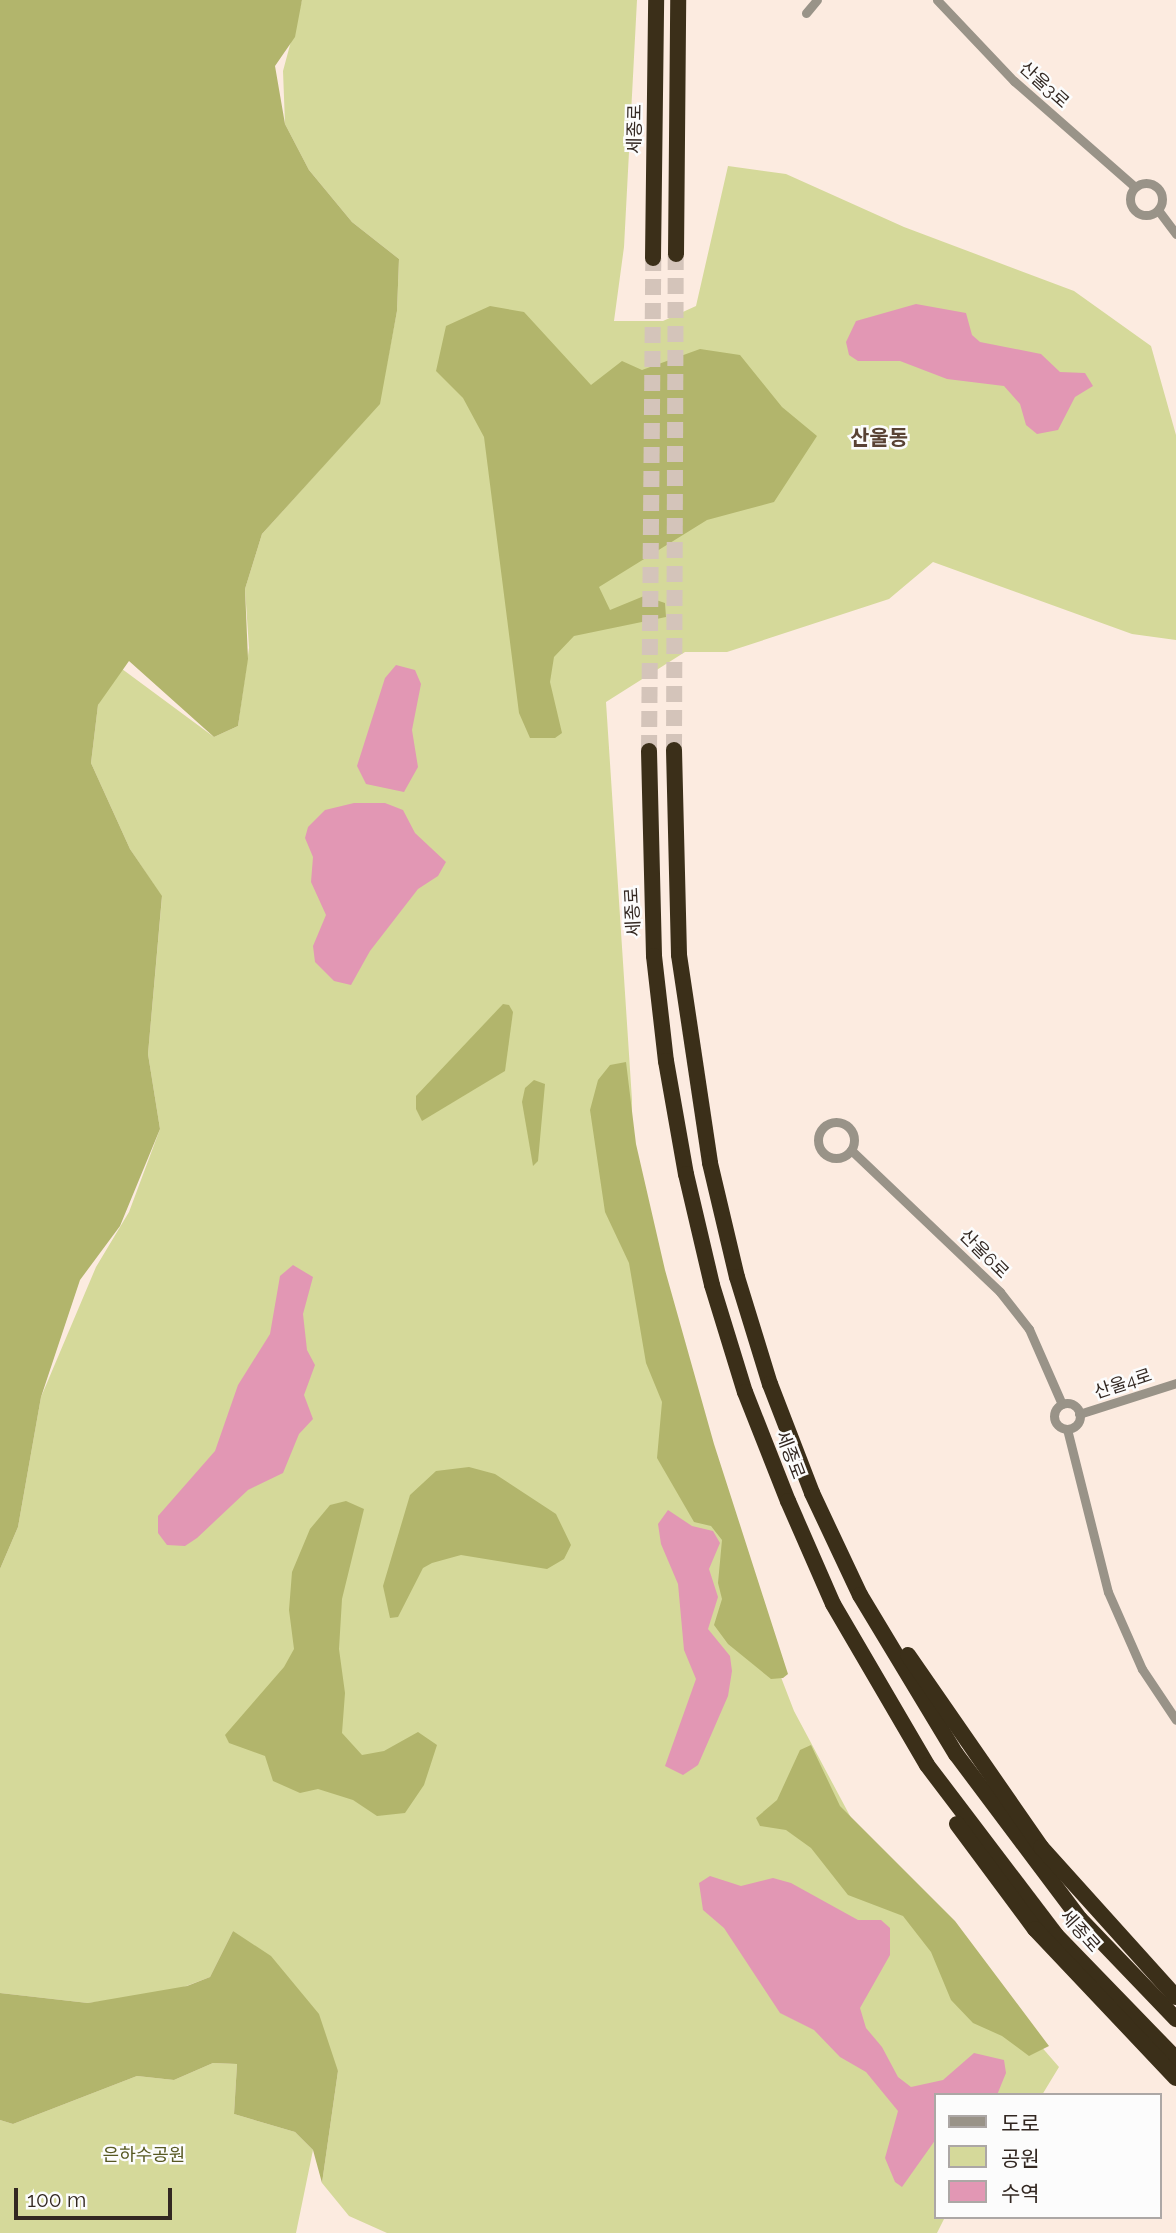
<!DOCTYPE html>
<meta charset="utf-8">
<style>
body{margin:0}
#map{position:relative;width:1176px;height:2233px;overflow:hidden;background:#fcebe0;font-family:Raleway,"Noto Sans KR",sans-serif}
div>[style]{position:absolute}
[style*='--x']{left:calc(var(--x)*1px);top:calc(var(--y)*1px);width:calc(var(--w)*1px);rotate:calc(var(--a)*1deg)}
.green>*{inset:0;background:#d5d99a}
.forest>*{inset:0;background:#b2b56c}
.water>*{inset:0;background:#e297b4}
.highway-tunnel>*{height:16px;margin-top:-8px;transform-origin:0;background:repeating-linear-gradient(90deg,#d4c4ba 0 16px,transparent 0 24px)}
.street>*{height:9px;margin:-4.5px;padding:0 4.5px;transform-origin:4.5px;border-radius:4.5px;background:#999388}
.street>.ring{margin:-4.5px;padding:0;box-sizing:content-box;background:none;border:9px solid #999388;border-radius:50%}
.highway>*{height:16px;margin:-8px;padding:0 8px;transform-origin:8px;border-radius:8px;background:#3b2f19}
span{translate:-50% -50%;white-space:nowrap;text-align:center;line-height:1.15;-webkit-text-stroke:5px #fcfcfc;paint-order:stroke}
.street-label{font-size:18px;color:#332822}
.park-label{font-size:18px;color:#575822}
.quarter-label{font-size:21px;color:#594234;font-weight:700}
.legend{position:absolute;left:934px;top:2093px;width:228px;height:126px;box-sizing:border-box;background:#fcfcfc;border:2px solid #aca7a5;margin:0;padding:9px 12px;list-style:none;font-size:21px;color:#332822}
.legend li{display:flex;align-items:center;gap:14px;height:35px}
.legend b{width:35px;border:2px solid #aca7a5}
.scale{position:absolute;left:14px;top:2188px;width:158px;height:32px;box-sizing:border-box;border:4px solid #332822;border-top:0;padding-left:9px;font-size:21px;line-height:24px;white-space:nowrap;color:#332822;-webkit-text-stroke:5px #fcfcfc;paint-order:stroke}
</style>
<div id="map">
<div class="green">
<div style="clip-path:polygon(302px 0,637px 0,624px 247px,614px 321px,663px 321px,696px 306px,728px 166px,786px 174px,904px 227px,1074px 291px,1151px 346px,1176px 435px,1176px 640px,1132px 634px,933px 562px,889px 599px,727px 652px,685px 652px,606px 702px,632px 1100px,631px 1201px,727px 1537px,794px 1711px,865px 1844px,1059px 2067px,1042px 2095px,936px 2095px,936px 2217px,945px 2217px,937px 2233px,387px 2233px,349px 2216px,322px 2183px,338px 2071px,233px 1931px,210px 1977px,168px 1993px,88px 2003px,0 1993px,0 1569px,18px 1527px,41px 1397px,96px 1267px,129px 1212px,160px 1129px,148px 1054px,162px 897px,130px 849px,91px 763px,98px 705px,118px 666px,214px 737px,238px 726px,249px 648px,245px 589px,262px 534px,379px 404px,397px 311px,399px 259px,352px 222px,309px 170px,285px 124px,283px 71px)"></div>
<div style="clip-path:polygon(213px 2063px,237px 2064px,234px 2114px,295px 2132px,313px 2150px,296px 2233px,0 2233px,0 2120px,13px 2124px,137px 2076px,174px 2080px)"></div>
</div>
<div class="forest">
<div style="clip-path:polygon(0 0,302px 0,295px 37px,275px 66px,285px 124px,309px 170px,352px 222px,399px 259px,397px 311px,380px 404px,262px 534px,245px 589px,248px 659px,238px 726px,214px 737px,129px 661px,98px 705px,91px 763px,130px 849px,162px 896px,148px 1054px,160px 1129px,120px 1226px,80px 1280px,41px 1397px,18px 1527px,0 1569px)"></div>
<div style="clip-path:polygon(490px 306px,524px 312px,591px 385px,622px 361px,642px 370px,700px 349px,740px 355px,782px 407px,817px 436px,774px 502px,707px 520px,599px 587px,610px 610px,644px 596px,665px 603px,666px 617px,574px 636px,554px 657px,550px 682px,562px 733px,555px 738px,530px 738px,519px 713px,484px 437px,463px 398px,436px 371px,446px 326px)"></div>
<div style="clip-path:polygon(503px 1004px,509px 1005px,513px 1012px,505px 1071px,422px 1121px,416px 1109px,416px 1096px)"></div>
<div style="clip-path:polygon(626px 1062px,636px 1144px,665px 1270px,714px 1444px,788px 1674px,783px 1678px,771px 1679px,728px 1644px,714px 1625px,722px 1599px,718px 1583px,722px 1540px,711px 1526px,694px 1522px,657px 1458px,662px 1402px,646px 1363px,629px 1263px,605px 1212px,590px 1110px,598px 1080px,610px 1065px)"></div>
<div style="clip-path:polygon(534px 1080px,545px 1084px,538px 1161px,533px 1166px,522px 1102px,525px 1088px)"></div>
<div style="clip-path:polygon(469px 1467px,495px 1474px,556px 1514px,571px 1545px,564px 1559px,547px 1569px,461px 1555px,432px 1563px,423px 1568px,398px 1617px,390px 1618px,383px 1586px,410px 1495px,436px 1471px)"></div>
<div style="clip-path:polygon(346px 1501px,364px 1509px,342px 1599px,339px 1649px,345px 1693px,342px 1733px,362px 1755px,384px 1751px,418px 1732px,437px 1745px,424px 1785px,405px 1813px,377px 1816px,353px 1800px,318px 1789px,300px 1793px,273px 1781px,265px 1756px,229px 1743px,225px 1735px,284px 1667px,294px 1649px,289px 1610px,292px 1572px,310px 1529px,330px 1505px)"></div>
<div style="clip-path:polygon(811px 1745px,840px 1806px,955px 1921px,1049px 2046px,1029px 2056px,1002px 2036px,973px 2023px,951px 2000px,931px 1952px,903px 1916px,848px 1895px,811px 1848px,786px 1830px,760px 1826px,756px 1818px,777px 1800px,800px 1750px)"></div>
<div style="clip-path:polygon(233px 1931px,271px 1956px,319px 2014px,338px 2071px,322px 2183px,313px 2150px,295px 2132px,234px 2114px,237px 2064px,213px 2063px,174px 2080px,137px 2076px,13px 2124px,0 2120px,0 1993px,88px 2003px,187px 1986px,210px 1977px)"></div>
</div>
<div class="water">
<div style="clip-path:polygon(916px 304px,966px 313px,972px 335px,980px 342px,1041px 354px,1060px 372px,1085px 373px,1093px 386px,1075px 397px,1058px 430px,1037px 434px,1026px 425px,1020px 404px,1004px 386px,947px 379px,900px 361px,858px 361px,849px 355px,846px 342px,856px 321px)"></div>
<div style="clip-path:polygon(396px 665px,415px 670px,421px 684px,412px 730px,418px 767px,404px 792px,366px 784px,357px 766px,385px 678px)"></div>
<div style="clip-path:polygon(354px 803px,385px 803px,403px 810px,415px 833px,446px 862px,438px 876px,418px 889px,370px 951px,351px 985px,334px 981px,315px 962px,313px 946px,326px 915px,311px 882px,313px 857px,305px 838px,308px 827px,325px 810px)"></div>
<div style="clip-path:polygon(293px 1265px,313px 1277px,303px 1314px,307px 1350px,315px 1365px,304px 1395px,313px 1419px,299px 1434px,283px 1473px,248px 1490px,197px 1538px,185px 1546px,167px 1545px,158px 1533px,158px 1516px,215px 1451px,238px 1385px,270px 1334px,280px 1276px)"></div>
<div style="clip-path:polygon(668px 1510px,692px 1526px,713px 1531px,720px 1543px,709px 1569px,718px 1597px,708px 1629px,730px 1656px,732px 1671px,728px 1696px,698px 1765px,683px 1775px,665px 1766px,696px 1679px,684px 1650px,678px 1584px,661px 1544px,658px 1524px)"></div>
<div style="clip-path:polygon(710px 1876px,741px 1886px,773px 1878px,791px 1883px,858px 1920px,881px 1920px,890px 1928px,890px 1955px,860px 2008px,866px 2028px,882px 2047px,898px 2077px,911px 2087px,943px 2080px,974px 2053px,1004px 2060px,1006px 2073px,997px 2095px,936px 2095px,936px 2139px,902px 2187px,895px 2182px,885px 2158px,898px 2111px,866px 2072px,840px 2057px,814px 2030px,780px 2013px,724px 1928px,703px 1910px,699px 1883px)"></div>
</div>
<div class="highway-tunnel">
<div style="--x:674;--y:750;--w:496;--a:-89.8"></div>
<div style="--x:649;--y:751;--w:493;--a:-89.5"></div>
</div>
<div class="street">
<div style="--x:937;--y:0;--w:112;--a:46.5"></div>
<div style="--x:1014;--y:81;--w:161;--a:41.2"></div>
<div style="--x:806;--y:13;--w:17;--a:-50"></div>
<div class="ring" style="left:1130px;top:183px;width:23px;height:23px"></div>
<div style="--x:1158;--y:210;--w:30;--a:53"></div>
<div class="ring" style="left:818px;top:1122px;width:27px;height:27px"></div>
<div style="--x:851;--y:1150;--w:206;--a:43.6"></div>
<div style="--x:1000;--y:1292;--w:47;--a:51.9"></div>
<div style="--x:1029;--y:1329;--w:82;--a:66.3"></div>
<div class="ring" style="left:1054px;top:1403px;width:17px;height:17px"></div>
<div style="--x:1079;--y:1414;--w:102;--a:-17.7"></div>
<div style="--x:1067;--y:1429;--w:168;--a:75.9"></div>
<div style="--x:1108;--y:1592;--w:84;--a:66.2"></div>
<div style="--x:1142;--y:1669;--w:61;--a:56.3"></div>
</div>
<div class="highway">
<div style="--x:676;--y:254;--w:254;--a:-89.5"></div>
<div style="--x:653;--y:258;--w:258;--a:-89.3"></div>
<div style="--x:674;--y:750;--w:205;--a:88.6"></div>
<div style="--x:679;--y:955;--w:210;--a:81.5"></div>
<div style="--x:710;--y:1163;--w:117;--a:76.7"></div>
<div style="--x:737;--y:1277;--w:112;--a:72.9"></div>
<div style="--x:770;--y:1384;--w:117;--a:68.9"></div>
<div style="--x:812;--y:1493;--w:113;--a:64.8"></div>
<div style="--x:860;--y:1595;--w:186;--a:58.9"></div>
<div style="--x:956;--y:1754;--w:206;--a:53.1"></div>
<div style="--x:1080;--y:1919;--w:139;--a:46.2"></div>
<div style="--x:649;--y:751;--w:205;--a:88.6"></div>
<div style="--x:654;--y:956;--w:106;--a:83.5"></div>
<div style="--x:666;--y:1061;--w:115;--a:80"></div>
<div style="--x:686;--y:1174;--w:114;--a:76.8"></div>
<div style="--x:712;--y:1285;--w:112;--a:72.9"></div>
<div style="--x:745;--y:1392;--w:117;--a:68.5"></div>
<div style="--x:788;--y:1501;--w:112;--a:66.4"></div>
<div style="--x:833;--y:1604;--w:186;--a:59.7"></div>
<div style="--x:927;--y:1765;--w:213;--a:52.8"></div>
<div style="--x:1056;--y:1935;--w:173;--a:45.9"></div>
<div style="--x:908;--y:1655;--w:234;--a:55.3"></div>
<div style="--x:1041;--y:1847;--w:202;--a:48"></div>
<div style="--x:957;--y:1824;--w:131;--a:53.4"></div>
<div style="--x:1035;--y:1929;--w:205;--a:46.6"></div>
</div>
<div class="street-label">
<span style="left:1044px;top:85px;rotate:42deg">산울3로</span>
<span style="left:635px;top:129px;rotate:-89deg">세종로</span>
<span style="left:633px;top:912px;rotate:-93deg">세종로</span>
<span style="left:984px;top:1254px;rotate:45deg">산울6로</span>
<span style="left:1123px;top:1384px;rotate:-18deg">산울4로</span>
<span style="left:790px;top:1455px;rotate:69deg">세종로</span>
<span style="left:1080px;top:1931px;rotate:48deg">세종로</span>
</div>
<div class="park-label">
<span style="left:144px;top:2155px">은하수공원</span>
</div>
<div class="quarter-label">
<span style="left:879px;top:438px">산울동</span>
</div>
<ul class="legend">
<li><b style="height:9px;background:#999388"></b>도로</li>
<li><b style="height:19px;background:#d5d99a"></b>공원</li>
<li><b style="height:19px;background:#e297b4"></b>수역</li>
</ul>
<div class="scale">100 m</div>
</div>
